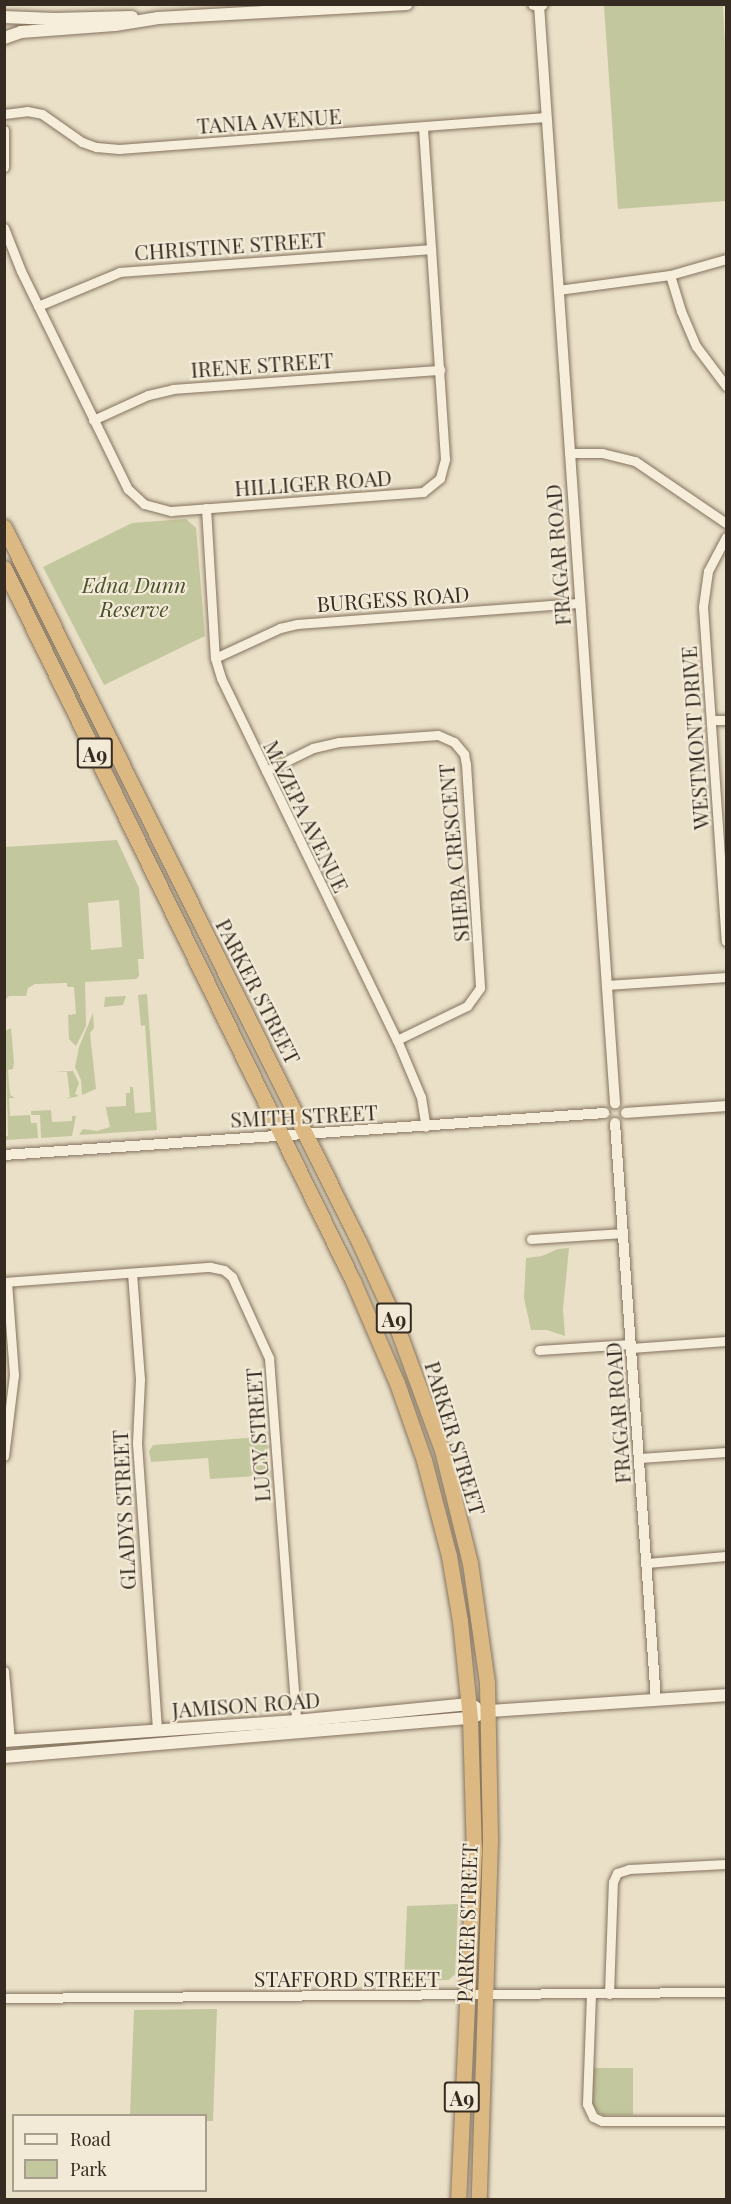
<!DOCTYPE html>
<style>
body{margin:0}
#map{position:relative;width:731px;height:2204px;overflow:hidden;background:#eae0c8;font-family:"Playfair Display",serif}
div>[style]{position:absolute}
[style*='--x']{left:calc(var(--x)*1px);top:calc(var(--y)*1px);width:calc(var(--w)*1px);rotate:calc(var(--a)*1deg)}
.green>*{inset:0;background:#c3c79d}
.roads{filter:drop-shadow(0 0 2px #84735f) drop-shadow(0 0 2px #84735f)}
.minor>*{height:9px;margin:-4.5px;padding:0 4.5px;transform-origin:4.5px;border-radius:4.5px;background:#f6eddb}
.tertiary>*{height:10px;margin:-5px;padding:0 5px;transform-origin:5px;border-radius:5px;background:#f6eddb}
.secondary>*{height:12px;margin:-6px;padding:0 6px;transform-origin:6px;border-radius:6px;background:#f6eddb}
.trunk>*{height:15px;margin:-7.5px;padding:0 7.5px;transform-origin:7.5px;border-radius:7.5px;background:#dcb983}
span{translate:-50% -50%;white-space:nowrap;text-align:center;line-height:1.15;-webkit-text-stroke:4.5px #f2ead7;paint-order:stroke}
.shield-label span{padding:2px 4px;background:#f2ead7;border:2px solid;border-radius:4px;-webkit-text-stroke-width:0}
.shield-label{font-size:20px;color:#362b21;font-weight:700}
.street-label{font-size:21px;color:#362b21}
.park-label{font-size:21px;color:#47512a;font-style:italic}
.frame{position:absolute;inset:0;border:6px solid #362b21;pointer-events:none}
.legend{position:absolute;left:12px;top:2114px;width:195px;height:78px;box-sizing:border-box;background:#f2ead7;border:2px solid #a79e8e;margin:0;padding:8px 10px;list-style:none;font-size:18px;color:#362b21}
.legend li{display:flex;align-items:center;gap:12px;height:30px}
.legend b{width:30px;border:2px solid #a79e8e}
</style>
<div id="map">
<div class="green">
<div style="clip-path:polygon(630px 5px,723px 6px,726px 64px,726px 201px,618px 209px,604px 6px)"></div>
<div style="clip-path:polygon(186px 519px,196px 528px,205px 636px,104px 685px,43px 567px,132px 523px)"></div>
<div style="clip-path:polygon(evenodd,117px 840px,139px 888px,144px 959px,138px 959px,139px 976px,136px 979px,85px 982px,86px 1026px,76px 1046px,69px 1039px,68px 1015px,76px 1014px,74px 987px,67px 987px,67px 983px,35px 984px,28px 988px,26px 996px,9px 996px,5px 1000px,5px 847px,117px 840px,119px 900px,122px 947px,91px 950px,88px 903px,119px 900px)"></div>
<div style="clip-path:polygon(147px 994px,157px 1130px,79px 1135px,83px 1129px,97px 1131px,110px 1127px,105px 1104px,106px 1107px,126px 1106px,126px 1093px,130px 1093px,130px 1087px,133px 1087px,135px 1113px,151px 1112px,145px 1025px,141px 1026px,138px 995px)"></div>
<div style="clip-path:polygon(126px 996px,123px 1005px,104px 1007px,105px 997px)"></div>
<div style="clip-path:polygon(93px 1013px,94px 1028px,90px 1033px,96px 1089px,82px 1095px,81px 1080px,75px 1067px,79px 1047px)"></div>
<div style="clip-path:polygon(11px 1028px,14px 1062px,13px 1069px,8px 1070px,10px 1095px,15px 1098px,9px 1098px,10px 1116px,30px 1115px,31px 1123px,37px 1123px,38px 1138px,5px 1140px,5px 1136px,8px 1136px,5px 1031px)"></div>
<div style="clip-path:polygon(73px 1071px,79px 1083px,75px 1094px,79px 1096px,66px 1099px,70px 1097px,67px 1072px,53px 1072px)"></div>
<div style="clip-path:polygon(51px 1110px,52px 1122px,72px 1121px,72px 1116px,76px 1116px,72px 1136px,41px 1138px,40px 1115px,31px 1115px,31px 1111px)"></div>
<div style="clip-path:polygon(569px 1248px,563px 1309px,565px 1336px,547px 1330px,531px 1330px,524px 1298px,526px 1258px,542px 1256px,558px 1249px)"></div>
<div style="clip-path:polygon(261px 1437px,267px 1442px,269px 1475px,210px 1479px,208px 1458px,151px 1462px,149px 1451px,153px 1445px)"></div>
<div style="clip-path:polygon(146px 1736px,146px 1739px,20px 1748px,20px 1744px)"></div>
<div style="clip-path:polygon(458px 1904px,455px 1974px,449px 1980px,404px 1980px,407px 1906px)"></div>
<div style="clip-path:polygon(217px 2009px,213px 2121px,206px 2121px,206px 2116px,130px 2115px,134px 2010px)"></div>
<div style="clip-path:polygon(593px 2068px,633px 2068px,633px 2115px,603px 2115px,596px 2111px,592px 2103px)"></div>
</div>
<div class="roads">
<div class="minor">
<div style="--x:4;--y:114;--w:23;--a:-7"></div>
<div style="--x:27;--y:111;--w:15;--a:11"></div>
<div style="--x:42;--y:114;--w:49;--a:35"></div>
<div style="--x:82;--y:142;--w:15;--a:20"></div>
<div style="--x:96;--y:147;--w:23;--a:5"></div>
<div style="--x:119;--y:149;--w:428;--a:-4.3"></div>
<div style="--x:4;--y:130;--w:37;--a:90"></div>
<div style="--x:4;--y:228;--w:46;--a:68.4"></div>
<div style="--x:21;--y:271;--w:243;--a:63.9"></div>
<div style="--x:128;--y:489;--w:22;--a:43"></div>
<div style="--x:144;--y:504;--w:28;--a:15"></div>
<div style="--x:171;--y:511;--w:253;--a:-4.3"></div>
<div style="--x:423;--y:492;--w:22;--a:-39"></div>
<div style="--x:440;--y:478;--w:20;--a:-75"></div>
<div style="--x:445;--y:459;--w:332;--a:-93.8"></div>
<div style="--x:670;--y:275;--w:38;--a:73"></div>
<div style="--x:681;--y:311;--w:38;--a:67"></div>
<div style="--x:696;--y:346;--w:50;--a:53.1"></div>
<div style="--x:558;--y:290;--w:113;--a:-7.6"></div>
<div style="--x:670;--y:275;--w:58;--a:-15.9"></div>
<div style="--x:38;--y:306;--w:89;--a:-22.5"></div>
<div style="--x:120;--y:272;--w:312;--a:-4.2"></div>
<div style="--x:93;--y:420;--w:60;--a:-24.4"></div>
<div style="--x:148;--y:395;--w:26;--a:-13"></div>
<div style="--x:173;--y:389;--w:268;--a:-4.1"></div>
<div style="--x:569;--y:453;--w:33;--a:0"></div>
<div style="--x:602;--y:453;--w:34;--a:14"></div>
<div style="--x:635;--y:461;--w:110;--a:34.3"></div>
<div style="--x:206;--y:508;--w:150;--a:86.6"></div>
<div style="--x:215;--y:658;--w:21;--a:73"></div>
<div style="--x:221;--y:678;--w:403;--a:64.1"></div>
<div style="--x:397;--y:1040;--w:62;--a:67.2"></div>
<div style="--x:421;--y:1097;--w:30;--a:81"></div>
<div style="--x:726;--y:537;--w:38;--a:118"></div>
<div style="--x:708;--y:571;--w:36;--a:98"></div>
<div style="--x:703;--y:607;--w:335;--a:86.1"></div>
<div style="--x:215;--y:658;--w:72;--a:-24.8"></div>
<div style="--x:280;--y:628;--w:18;--a:-13"></div>
<div style="--x:298;--y:624;--w:283;--a:-4.3"></div>
<div style="--x:711;--y:720;--w:15;--a:0"></div>
<div style="--x:266;--y:771;--w:52;--a:-26.1"></div>
<div style="--x:313;--y:748;--w:27;--a:-13"></div>
<div style="--x:339;--y:742;--w:99;--a:-4"></div>
<div style="--x:438;--y:735;--w:17;--a:24"></div>
<div style="--x:454;--y:742;--w:16;--a:50"></div>
<div style="--x:464;--y:754;--w:10;--a:79"></div>
<div style="--x:466;--y:764;--w:224;--a:86.4"></div>
<div style="--x:480;--y:988;--w:22;--a:126"></div>
<div style="--x:467;--y:1006;--w:78;--a:154.1"></div>
<div style="--x:607;--y:985;--w:119;--a:-3.8"></div>
<div style="--x:531;--y:1239;--w:92;--a:-3.7"></div>
<div style="--x:132;--y:1273;--w:106;--a:85.7"></div>
<div style="--x:140;--y:1379;--w:64;--a:92.7"></div>
<div style="--x:137;--y:1443;--w:288;--a:86"></div>
<div style="--x:4;--y:1282;--w:207;--a:-4.2"></div>
<div style="--x:210;--y:1267;--w:14;--a:12"></div>
<div style="--x:224;--y:1270;--w:11;--a:41"></div>
<div style="--x:232;--y:1277;--w:89;--a:65.4"></div>
<div style="--x:269;--y:1358;--w:364;--a:85.7"></div>
<div style="--x:631;--y:1348;--w:95;--a:-4.2"></div>
<div style="--x:539;--y:1350;--w:92;--a:-3.7"></div>
<div style="--x:4;--y:1456;--w:82;--a:-83"></div>
<div style="--x:14;--y:1375;--w:93;--a:-94.3"></div>
<div style="--x:640;--y:1458;--w:86;--a:-4"></div>
<div style="--x:647;--y:1563;--w:79;--a:-5.1"></div>
<div style="--x:4;--y:1671;--w:70;--a:85.1"></div>
<div style="--x:591;--y:1994;--w:110;--a:92.1"></div>
<div style="--x:587;--y:2104;--w:14;--a:65"></div>
<div style="--x:593;--y:2117;--w:10;--a:24"></div>
<div style="--x:602;--y:2121;--w:124;--a:0"></div>
<div style="--x:609;--y:1994;--w:112;--a:-88"></div>
<div style="--x:613;--y:1882;--w:10;--a:-66"></div>
<div style="--x:617;--y:1873;--w:13;--a:-18"></div>
<div style="--x:629;--y:1869;--w:97;--a:-3"></div>
<div style="--x:4;--y:1998;--w:722;--a:-0.48"></div>
</div>
<div class="tertiary">
<div style="--x:539;--y:5;--w:1101;--a:86.04"></div>
<div style="--x:626;--y:1113;--w:100;--a:-4"></div>
<div style="--x:615;--y:1123;--w:578;--a:85.94"></div>
<div style="--x:4;--y:1155;--w:602;--a:-4"></div>
</div>
<div class="secondary">
<div style="--x:534;--y:4;--w:8;--a:0"></div>
<div style="--x:4;--y:17;--w:50;--a:2.3"></div>
<div style="--x:54;--y:19;--w:78;--a:-1.5"></div>
<div style="--x:4;--y:38;--w:18;--a:-19"></div>
<div style="--x:21;--y:32;--w:94;--a:-4.3"></div>
<div style="--x:115;--y:25;--w:44;--a:-9.2"></div>
<div style="--x:158;--y:18;--w:249;--a:-3.2"></div>
<div style="--x:4;--y:1741;--w:293;--a:-3.9"></div>
<div style="--x:296;--y:1721;--w:174;--a:-5.6"></div>
<div style="--x:469;--y:1704;--w:7;--a:27"></div>
<div style="--x:4;--y:1757;--w:468;--a:-4.8"></div>
<div style="--x:470;--y:1718;--w:19;--a:-21"></div>
<div style="--x:488;--y:1711;--w:239;--a:-3.8"></div>
</div>
<div class="trunk">
<div style="--x:4;--y:527;--w:798;--a:63.6"></div>
<div style="--x:359;--y:1242;--w:79;--a:65.4"></div>
<div style="--x:392;--y:1314;--w:145;--a:69.8"></div>
<div style="--x:442;--y:1450;--w:116;--a:76.1"></div>
<div style="--x:470;--y:1563;--w:121;--a:81.9"></div>
<div style="--x:487;--y:1683;--w:157;--a:88.9"></div>
<div style="--x:490;--y:1840;--w:360;--a:91.8"></div>
<div style="--x:4;--y:568;--w:794;--a:63.92"></div>
<div style="--x:353;--y:1281;--w:111;--a:66.7"></div>
<div style="--x:397;--y:1383;--w:82;--a:70.7"></div>
<div style="--x:424;--y:1460;--w:99;--a:75.4"></div>
<div style="--x:449;--y:1556;--w:66;--a:80.4"></div>
<div style="--x:460;--y:1621;--w:98;--a:84.1"></div>
<div style="--x:470;--y:1718;--w:132;--a:88.3"></div>
<div style="--x:474;--y:1850;--w:350;--a:92.6"></div>
</div>
</div>
<div class="shield-label">
<span style="left:95px;top:753px">A9</span>
<span style="left:394px;top:1318px">A9</span>
<span style="left:462px;top:2097px">A9</span>
</div>
<div class="street-label">
<span style="left:269px;top:120px;rotate:-4deg">TANIA AVENUE</span>
<span style="left:230px;top:245px;rotate:-4deg">CHRISTINE STREET</span>
<span style="left:262px;top:364px;rotate:-4deg">IRENE STREET</span>
<span style="left:313px;top:482px;rotate:-4deg">HILLIGER ROAD</span>
<span style="left:557px;top:555px;rotate:-94deg">FRAGAR ROAD</span>
<span style="left:393px;top:598px;rotate:-4deg">BURGESS ROAD</span>
<span style="left:694px;top:738px;rotate:-94deg">WESTMONT DRIVE</span>
<span style="left:307px;top:816px;rotate:64deg">MAZEPA AVENUE</span>
<span style="left:453px;top:853px;rotate:-95deg">SHEBA CRESCENT</span>
<span style="left:259px;top:991px;rotate:63deg">PARKER STREET</span>
<span style="left:304px;top:1115px;rotate:-3deg">SMITH STREET</span>
<span style="left:617px;top:1413px;rotate:-94deg">FRAGAR ROAD</span>
<span style="left:257px;top:1435px;rotate:-94deg">LUCY STREET</span>
<span style="left:456px;top:1438px;rotate:73deg">PARKER STREET</span>
<span style="left:123px;top:1510px;rotate:-93deg">GLADYS STREET</span>
<span style="left:246px;top:1704px;rotate:-4deg">JAMISON ROAD</span>
<span style="left:466px;top:1923px;rotate:-88deg">PARKER STREET</span>
<span style="left:347px;top:1978px">STAFFORD STREET</span>
</div>
<div class="park-label">
<span style="left:134px;top:596px">Edna Dunn<br>Reserve</span>
</div>
<div class="frame"></div>
<ul class="legend">
<li><b style="height:8px;background:#f6eddb"></b>Road</li>
<li><b style="height:16px;background:#c3c79d"></b>Park</li>
</ul>
</div>
